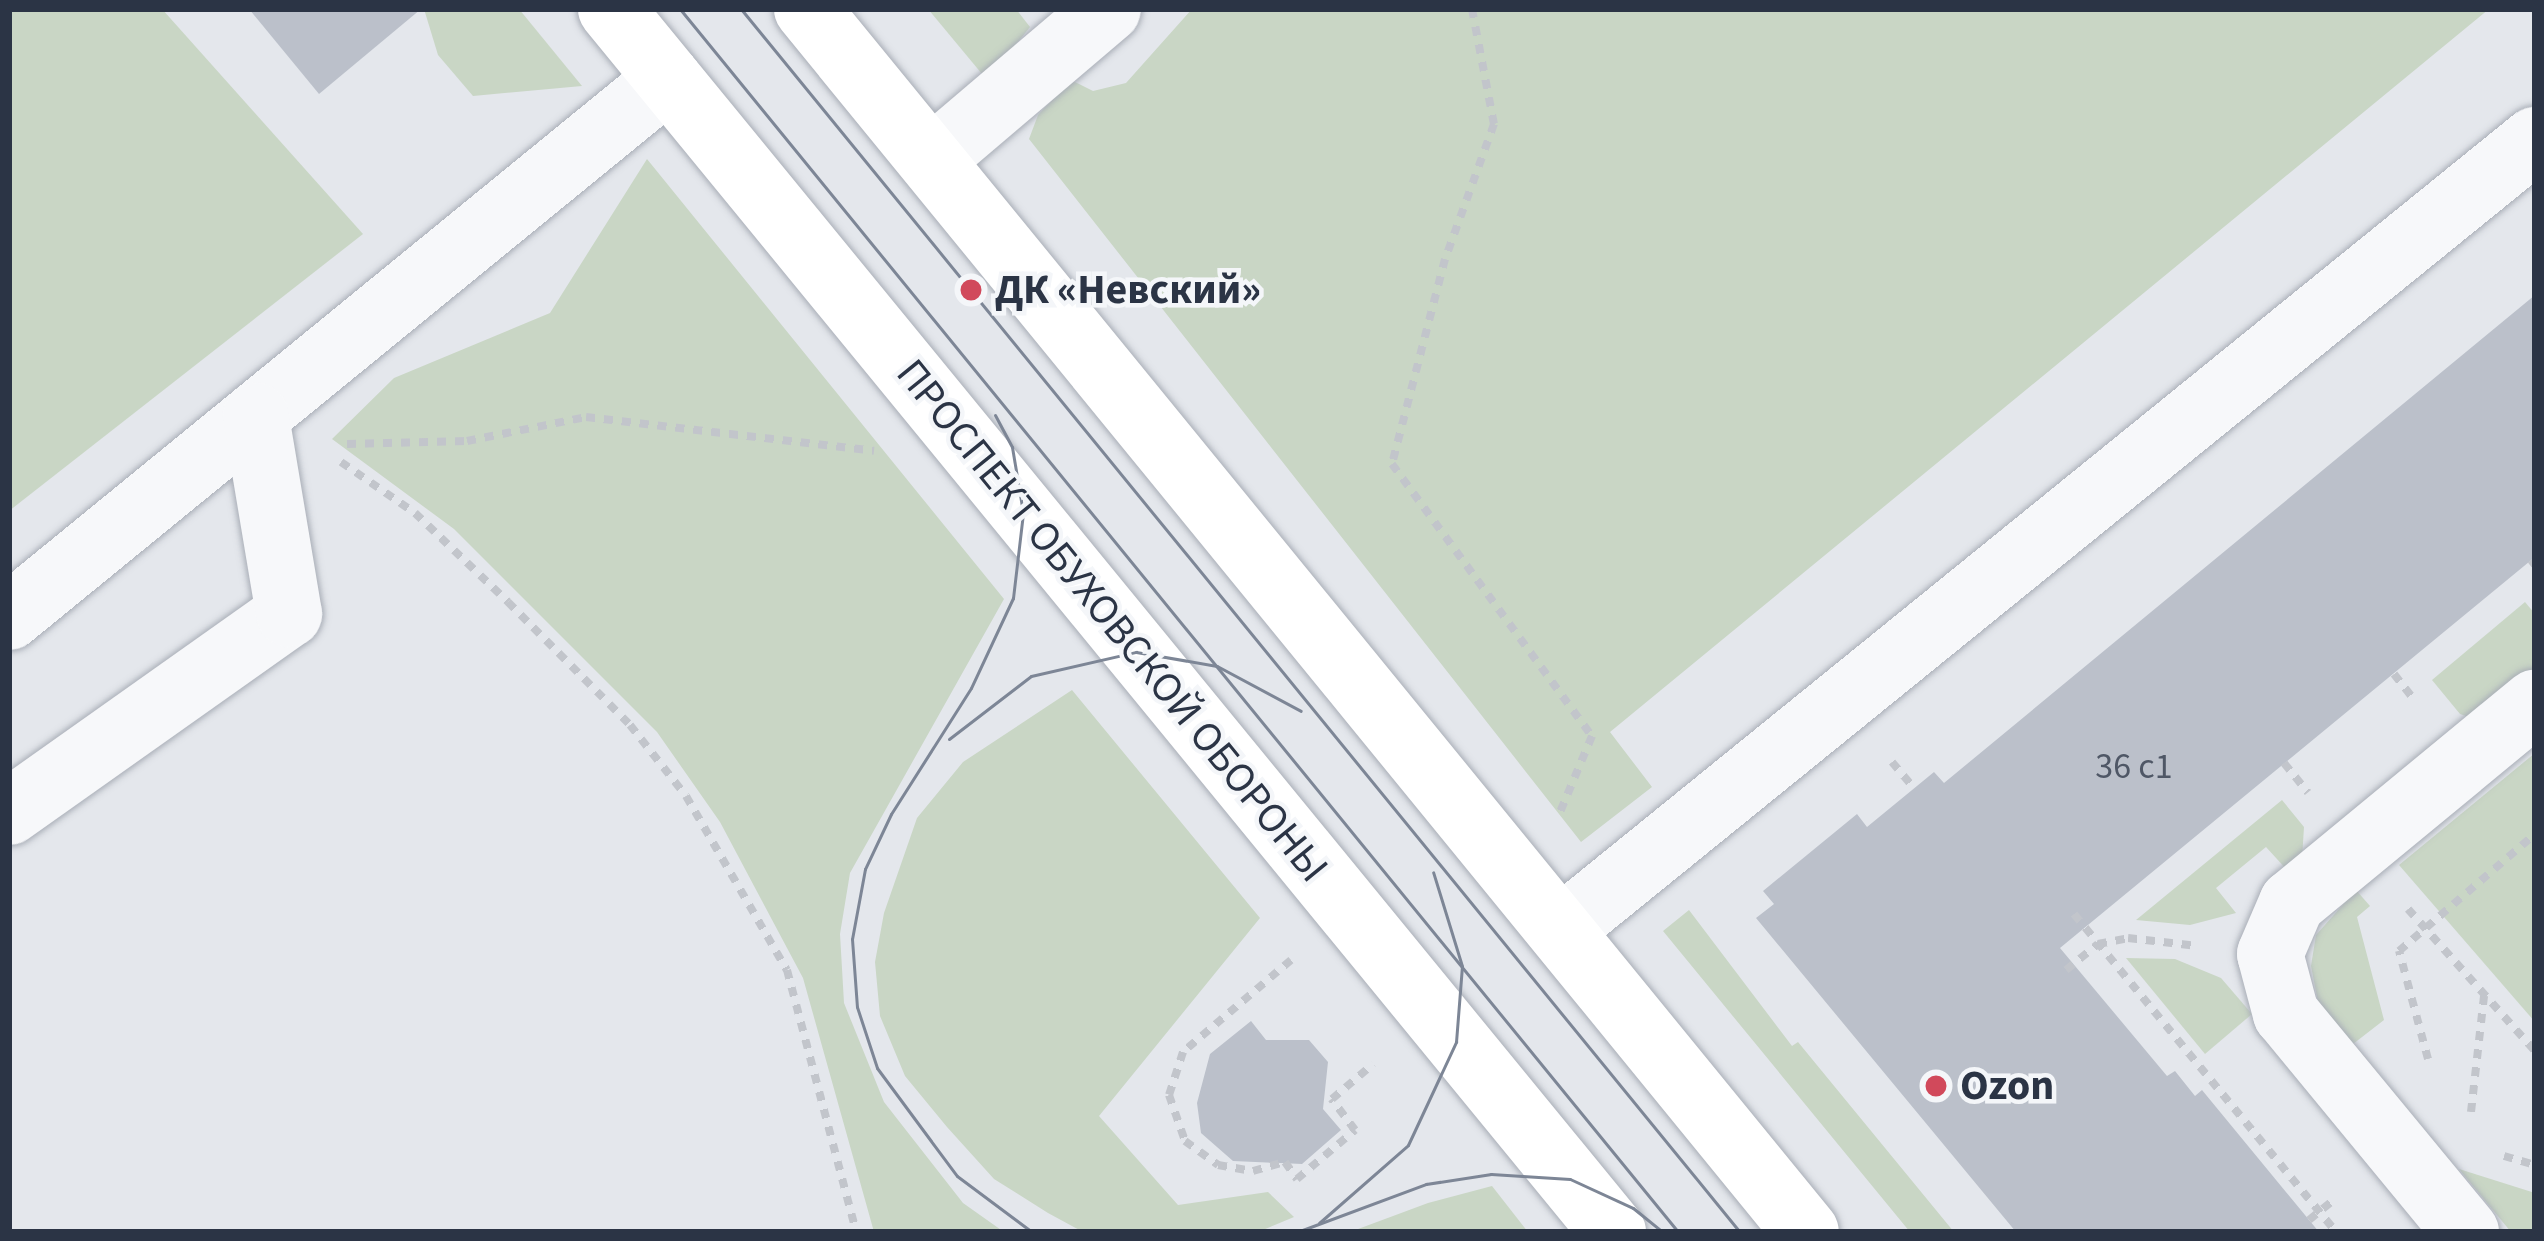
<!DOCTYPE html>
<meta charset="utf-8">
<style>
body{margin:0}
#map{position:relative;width:2544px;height:1241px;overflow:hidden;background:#e4e7ec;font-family:"Source Sans 3",sans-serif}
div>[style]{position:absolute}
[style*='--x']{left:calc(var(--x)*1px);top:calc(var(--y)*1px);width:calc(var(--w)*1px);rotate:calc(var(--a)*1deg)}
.green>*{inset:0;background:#c9d6c5}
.building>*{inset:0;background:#bbc0ca}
.path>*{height:8px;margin-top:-4px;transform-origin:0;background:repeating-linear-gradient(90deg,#c2c5cb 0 9px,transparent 0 18px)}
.roads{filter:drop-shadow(0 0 3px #a9aeb7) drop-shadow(0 0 3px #a9aeb7)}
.minor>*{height:66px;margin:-33px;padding:0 33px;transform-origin:33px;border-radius:33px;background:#f7f8fa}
.major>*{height:66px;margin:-33px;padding:0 33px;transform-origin:33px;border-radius:33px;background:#fff}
.tram>*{height:3px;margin:-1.5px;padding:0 1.5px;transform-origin:1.5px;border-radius:1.5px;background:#7d8696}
.dots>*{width:33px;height:33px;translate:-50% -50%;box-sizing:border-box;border:6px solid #f4f6f9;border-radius:50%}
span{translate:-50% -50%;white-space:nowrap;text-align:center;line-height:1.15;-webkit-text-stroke:9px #f4f6f9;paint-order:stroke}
.number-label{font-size:36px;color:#4f5766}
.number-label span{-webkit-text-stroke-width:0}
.poi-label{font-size:42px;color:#2b3445;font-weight:700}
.left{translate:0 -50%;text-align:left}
.street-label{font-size:42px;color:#2b3445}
.frame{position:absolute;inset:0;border:12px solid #2b3445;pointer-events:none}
</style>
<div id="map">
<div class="green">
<div style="clip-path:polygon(9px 9px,162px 9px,363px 234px,9px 511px)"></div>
<div style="clip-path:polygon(424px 9px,519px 9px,582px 86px,473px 96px,438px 55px)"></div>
<div style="clip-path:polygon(928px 9px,1016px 9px,1030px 27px,987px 80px)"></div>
<div style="clip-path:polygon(1192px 9px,2489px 9px,1610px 732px,1652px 787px,1581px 842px,1029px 139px,1038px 115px,1071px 80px,1093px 91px,1126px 83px)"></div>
<div style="clip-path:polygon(647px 159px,1004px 599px,850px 873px,840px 934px,844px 1003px,884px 1102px,963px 1203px,1004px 1232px,874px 1232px,803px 978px,720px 822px,657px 732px,454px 529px,332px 439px,394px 378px,550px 313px)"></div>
<div style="clip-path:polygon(2525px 602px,2535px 614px,2535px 674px,2472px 718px,2460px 714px,2432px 680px)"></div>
<div style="clip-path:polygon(1072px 690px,1260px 918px,1099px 1116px,1178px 1205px,1268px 1192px,1294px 1217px,1258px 1232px,1083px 1232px,1048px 1213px,994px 1179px,947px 1127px,905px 1076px,880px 1016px,875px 962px,884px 913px,917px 818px,963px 762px)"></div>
<div style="clip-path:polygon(2535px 753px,2535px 1022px,2399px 865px)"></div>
<div style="clip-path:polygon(2282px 800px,2304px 827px,2302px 859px,2287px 870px,2266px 847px,2216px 888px,2236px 913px,2190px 925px,2136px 920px)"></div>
<div style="clip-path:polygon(2356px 890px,2370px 906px,2357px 917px,2384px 1020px,2353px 1044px,2318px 1002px,2311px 966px,2316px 935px)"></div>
<div style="clip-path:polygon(1689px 910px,1792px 1046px,1798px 1042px,1954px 1232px,1910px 1232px,1663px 931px)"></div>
<div style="clip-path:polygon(2126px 958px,2175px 959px,2221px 978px,2252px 1014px,2205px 1054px)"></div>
<div style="clip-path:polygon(2459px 1169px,2535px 1193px,2535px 1232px,2511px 1232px)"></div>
<div style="clip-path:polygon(1492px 1186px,1528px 1232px,1350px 1232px,1428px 1203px)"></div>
</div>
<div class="building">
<div style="clip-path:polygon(249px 9px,421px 9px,319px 94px)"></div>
<div style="clip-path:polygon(2535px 295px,2535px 557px,2060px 948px,2167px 1076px,2175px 1071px,2195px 1096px,2202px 1090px,2319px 1232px,2016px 1232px,1756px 918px,1774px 904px,1763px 891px,1857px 814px,1867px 827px,1934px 772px,1944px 783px)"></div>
<div style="clip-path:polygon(1251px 1021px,1266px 1040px,1309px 1040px,1328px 1062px,1323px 1109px,1341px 1130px,1302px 1164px,1233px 1161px,1201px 1133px,1197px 1103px,1210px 1054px)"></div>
</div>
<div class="path">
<div style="--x:1472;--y:9;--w:117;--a:79.2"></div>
<div style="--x:1494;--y:124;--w:144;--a:109.9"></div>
<div style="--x:1445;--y:259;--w:212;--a:104.5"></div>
<div style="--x:1392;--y:464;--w:338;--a:53.7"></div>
<div style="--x:1592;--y:736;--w:82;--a:112.8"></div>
<div style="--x:347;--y:444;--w:120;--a:-1.4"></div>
<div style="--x:467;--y:441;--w:121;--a:-11.4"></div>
<div style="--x:586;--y:417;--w:290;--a:6.7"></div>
<div style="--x:341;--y:462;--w:90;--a:34.6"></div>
<div style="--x:415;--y:513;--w:129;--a:43.7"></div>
<div style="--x:508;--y:602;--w:173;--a:45.2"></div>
<div style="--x:630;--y:725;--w:90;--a:51.7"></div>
<div style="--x:686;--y:796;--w:201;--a:59.9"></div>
<div style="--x:787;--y:970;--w:271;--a:75.2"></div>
<div style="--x:2531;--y:560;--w:6;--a:51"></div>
<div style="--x:2394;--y:674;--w:34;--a:52"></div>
<div style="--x:1892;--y:762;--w:34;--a:50"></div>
<div style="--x:2284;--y:763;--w:38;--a:51"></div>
<div style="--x:2408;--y:909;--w:191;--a:48.2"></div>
<div style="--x:2074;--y:914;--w:412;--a:50.5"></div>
<div style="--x:1291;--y:960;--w:142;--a:139.6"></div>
<div style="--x:1183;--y:1052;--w:45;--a:108"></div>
<div style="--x:1169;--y:1095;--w:49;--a:70.8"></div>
<div style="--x:1185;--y:1141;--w:41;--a:36"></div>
<div style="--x:1218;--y:1165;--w:36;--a:10"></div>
<div style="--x:1253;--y:1171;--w:33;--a:-16"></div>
<div style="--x:1285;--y:1162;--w:21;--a:55"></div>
<div style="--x:1297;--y:1179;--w:76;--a:-40.2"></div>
<div style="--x:1355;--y:1130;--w:39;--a:-127"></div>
<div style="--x:1332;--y:1099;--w:54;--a:-40.5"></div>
<div style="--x:2066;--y:970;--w:41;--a:-39.1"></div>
<div style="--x:2098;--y:944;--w:31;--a:-11"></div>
<div style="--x:2128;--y:938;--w:70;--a:6.5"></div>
<div style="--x:2428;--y:1059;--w:112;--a:-105"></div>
<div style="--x:2399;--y:951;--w:179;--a:-40.7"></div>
<div style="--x:2471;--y:1112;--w:117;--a:-83.6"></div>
<div style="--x:2504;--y:1156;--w:32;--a:16"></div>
<div style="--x:2309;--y:1220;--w:35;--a:-39"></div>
</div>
<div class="roads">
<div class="minor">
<div style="--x:932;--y:159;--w:231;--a:-40.4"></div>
<div style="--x:9;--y:617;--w:851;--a:-39.23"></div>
<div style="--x:9;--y:812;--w:343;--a:-35.3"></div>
<div style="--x:289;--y:614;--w:201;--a:-99.5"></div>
<div style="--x:1560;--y:930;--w:1255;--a:-39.02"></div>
<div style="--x:2466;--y:1232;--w:283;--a:-129.5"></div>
<div style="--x:2286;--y:1014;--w:62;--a:-104.9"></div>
<div style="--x:2270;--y:954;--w:56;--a:-66.7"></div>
<div style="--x:2292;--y:903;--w:315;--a:-39.5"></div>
</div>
<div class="major">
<div style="--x:611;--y:9;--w:1581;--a:50.67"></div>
<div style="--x:807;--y:9;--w:1579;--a:50.76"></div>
</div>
</div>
<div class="tram">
<div style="--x:680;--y:9;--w:1579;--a:50.78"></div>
<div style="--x:741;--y:9;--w:1579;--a:50.76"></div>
<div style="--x:995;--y:415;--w:36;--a:62"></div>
<div style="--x:1012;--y:447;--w:67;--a:80.5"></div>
<div style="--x:1023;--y:513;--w:86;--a:96.7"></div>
<div style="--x:1013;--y:598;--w:99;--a:115"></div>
<div style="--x:971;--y:688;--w:149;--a:122.4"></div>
<div style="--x:891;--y:814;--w:61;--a:115.3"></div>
<div style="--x:865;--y:869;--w:71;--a:100.5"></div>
<div style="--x:852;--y:939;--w:68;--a:85.8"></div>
<div style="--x:857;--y:1007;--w:64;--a:71.8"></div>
<div style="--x:877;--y:1068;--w:134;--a:53.5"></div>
<div style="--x:957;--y:1176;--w:94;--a:36.7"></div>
<div style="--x:949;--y:739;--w:103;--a:-37.5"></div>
<div style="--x:1031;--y:676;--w:108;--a:-12.9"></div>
<div style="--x:1136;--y:652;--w:82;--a:9.8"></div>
<div style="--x:1217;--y:666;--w:95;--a:28.2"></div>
<div style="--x:1319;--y:1223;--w:118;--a:-41.2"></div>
<div style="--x:1408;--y:1145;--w:114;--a:-65"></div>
<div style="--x:1456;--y:1042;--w:76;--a:-85.5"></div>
<div style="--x:1462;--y:966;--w:98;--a:-107.1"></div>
<div style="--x:1297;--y:1232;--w:138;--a:-20.4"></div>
<div style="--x:1426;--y:1184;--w:66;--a:-8.7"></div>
<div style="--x:1491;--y:1174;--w:79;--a:3.6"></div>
<div style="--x:1570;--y:1179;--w:69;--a:24.7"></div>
<div style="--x:1633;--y:1208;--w:38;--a:39"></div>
</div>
<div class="dots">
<div style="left:971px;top:290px;background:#d1495b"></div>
<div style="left:1936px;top:1086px;background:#d1495b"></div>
</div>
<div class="number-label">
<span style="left:2134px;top:767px">36 с1</span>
</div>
<div class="poi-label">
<span class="left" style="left:995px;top:290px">ДК «Невский»</span>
<span class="left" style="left:1960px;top:1086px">Ozon</span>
</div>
<div class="street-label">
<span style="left:1112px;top:621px;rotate:51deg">ПРОСПЕКТ ОБУХОВСКОЙ ОБОРОНЫ</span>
</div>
<div class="frame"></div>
</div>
